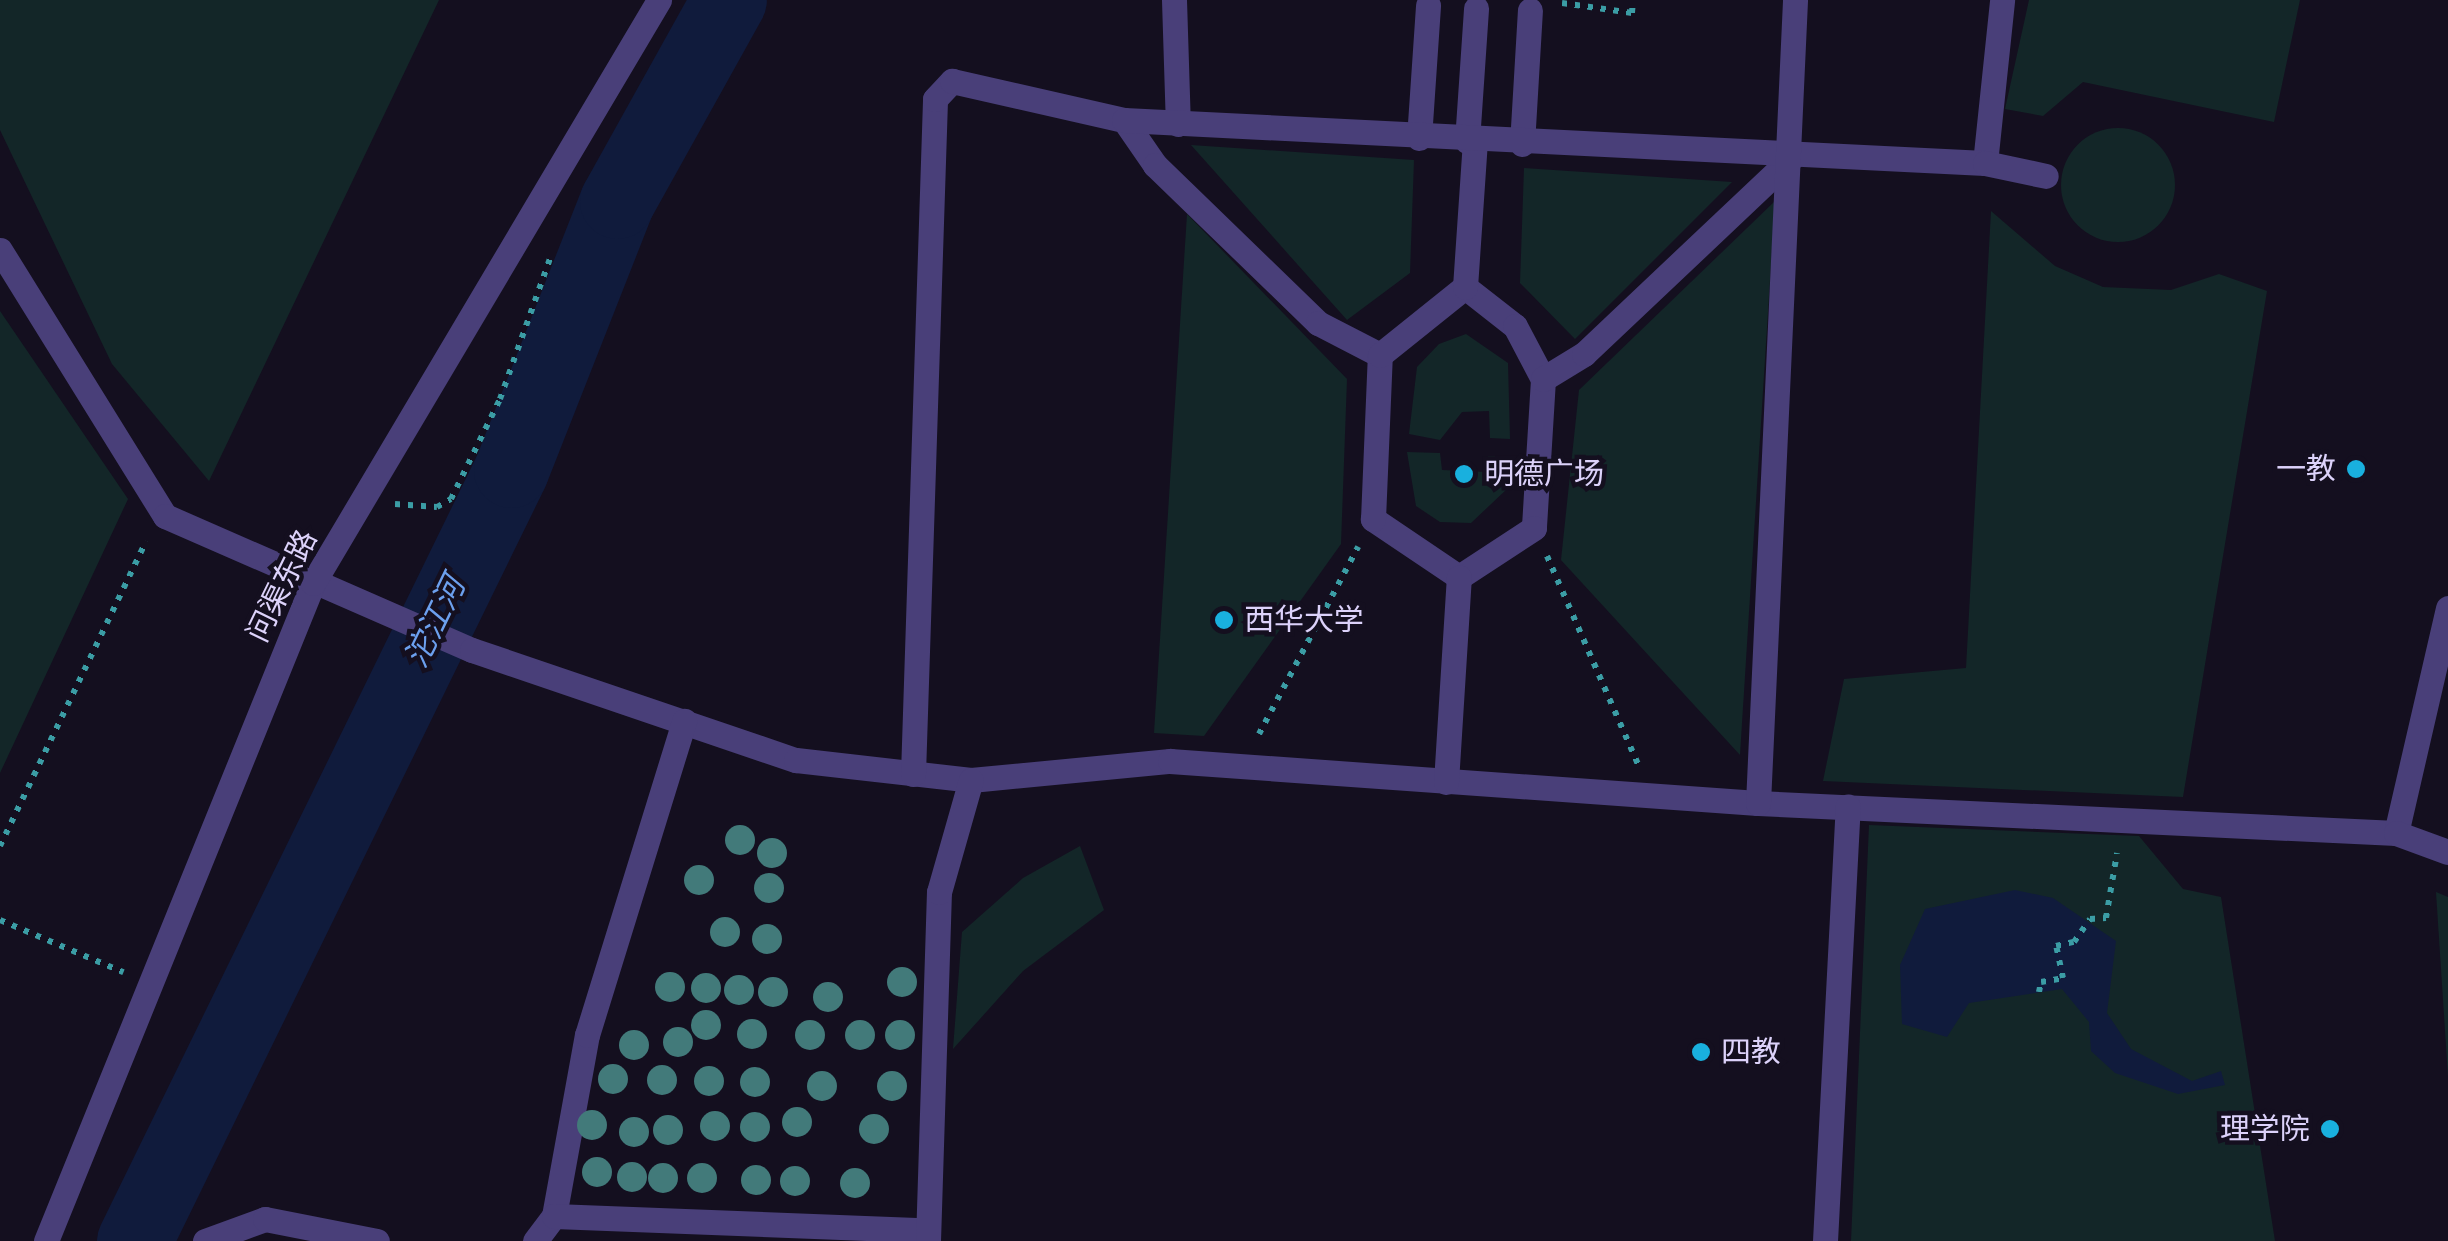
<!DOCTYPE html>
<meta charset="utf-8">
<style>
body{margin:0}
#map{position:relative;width:2448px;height:1241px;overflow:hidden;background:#140f1f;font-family:"Work Sans","Noto Sans SC",sans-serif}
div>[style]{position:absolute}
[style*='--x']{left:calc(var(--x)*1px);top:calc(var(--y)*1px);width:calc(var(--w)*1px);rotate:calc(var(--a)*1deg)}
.green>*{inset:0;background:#132628}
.round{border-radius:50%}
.water>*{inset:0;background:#101b3c}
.river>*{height:75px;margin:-37.5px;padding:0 37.5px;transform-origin:37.5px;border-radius:37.5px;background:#101b3c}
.path>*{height:6px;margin-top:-3px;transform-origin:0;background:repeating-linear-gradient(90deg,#3b9da5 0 5px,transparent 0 13px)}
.minor>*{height:25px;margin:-12.5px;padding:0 12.5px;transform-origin:12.5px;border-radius:12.5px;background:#493f79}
.trees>*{width:30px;height:30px;margin:-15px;border-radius:50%;background:#427a7a}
.dots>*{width:28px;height:28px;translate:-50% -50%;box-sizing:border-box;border:5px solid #140f1f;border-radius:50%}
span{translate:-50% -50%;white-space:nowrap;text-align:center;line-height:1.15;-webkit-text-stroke:9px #140f1f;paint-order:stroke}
.poi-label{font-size:30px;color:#dcd2fa}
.right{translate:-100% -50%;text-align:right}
.left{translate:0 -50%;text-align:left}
.street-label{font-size:30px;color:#dcd2fa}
.water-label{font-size:32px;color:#6ca0ee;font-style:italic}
</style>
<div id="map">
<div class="green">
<div style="clip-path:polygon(0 0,439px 0,209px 481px,112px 364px,0 130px)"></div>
<div style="clip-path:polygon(2029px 0,2300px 0,2274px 122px,2083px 82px,2043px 116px,2005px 109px)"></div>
<div class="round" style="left:2061px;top:128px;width:114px;height:114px"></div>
<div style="clip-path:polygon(1191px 145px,1414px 160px,1410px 273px,1347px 320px)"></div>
<div style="clip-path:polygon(1524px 168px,1732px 182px,1575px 339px,1520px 283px)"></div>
<div style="clip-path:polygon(1775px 201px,1740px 755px,1561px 560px,1579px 390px)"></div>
<div style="clip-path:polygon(1991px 211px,2055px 266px,2103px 287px,2171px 290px,2219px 274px,2267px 291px,2183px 797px,1823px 781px,1844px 679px,1966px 668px)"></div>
<div style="clip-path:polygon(1187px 214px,1347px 379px,1341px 544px,1204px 736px,1154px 733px)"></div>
<div style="clip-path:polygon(0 311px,128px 499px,0 773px)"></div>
<div style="clip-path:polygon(1466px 334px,1508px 363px,1510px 439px,1490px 438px,1489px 411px,1462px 412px,1440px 440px,1409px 434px,1417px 367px,1439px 344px)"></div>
<div style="clip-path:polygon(1407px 452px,1440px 453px,1442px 470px,1487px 472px,1488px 456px,1510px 456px,1507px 489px,1471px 523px,1440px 522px,1416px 506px)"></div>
<div style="clip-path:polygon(1869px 825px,2139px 836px,2183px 889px,2221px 897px,2275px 1241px,1851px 1241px)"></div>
<div style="clip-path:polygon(1080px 846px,1104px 910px,1023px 971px,953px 1049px,962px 932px,1023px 878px)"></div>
<div style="clip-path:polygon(2436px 892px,2448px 897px,2448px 1077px)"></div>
</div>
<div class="water">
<div style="clip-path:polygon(2015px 890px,2053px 898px,2116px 941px,2107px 1013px,2131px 1049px,2192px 1081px,2221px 1071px,2225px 1085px,2178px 1094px,2115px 1073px,2091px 1051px,2089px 1022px,2062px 989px,1969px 1003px,1947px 1037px,1902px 1024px,1900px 965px,1925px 909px)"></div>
</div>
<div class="river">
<div style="--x:134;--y:1241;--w:858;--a:-63.94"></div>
<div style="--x:511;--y:470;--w:289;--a:-68.5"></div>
<div style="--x:617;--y:201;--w:230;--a:-60.9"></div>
</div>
<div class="path">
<div style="--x:1562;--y:3;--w:71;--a:8.1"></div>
<div style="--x:1632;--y:13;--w:13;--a:-86"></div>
<div style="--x:395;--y:504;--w:42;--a:4.1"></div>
<div style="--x:437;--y:507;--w:16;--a:-30"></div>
<div style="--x:451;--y:499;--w:111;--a:-63.9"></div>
<div style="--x:500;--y:399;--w:152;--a:-70.4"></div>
<div style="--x:1547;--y:556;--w:227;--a:66.4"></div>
<div style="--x:1259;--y:734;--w:212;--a:-62.1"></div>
<div style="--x:0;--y:846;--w:338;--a:-64.4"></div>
<div style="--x:0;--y:920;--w:134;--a:22.9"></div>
<div style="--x:2039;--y:992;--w:10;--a:-79"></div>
<div style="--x:2041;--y:982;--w:22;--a:-10"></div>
<div style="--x:2063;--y:978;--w:33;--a:-102"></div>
<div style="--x:2056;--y:946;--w:18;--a:-13"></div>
<div style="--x:2074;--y:942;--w:28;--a:-55"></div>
<div style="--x:2090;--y:919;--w:16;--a:-4"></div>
<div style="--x:2106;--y:918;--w:66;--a:-80.4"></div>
</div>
<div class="minor">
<div style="--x:1174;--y:0;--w:124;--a:88.2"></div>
<div style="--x:1124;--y:120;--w:55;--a:55.4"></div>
<div style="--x:1155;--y:165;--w:227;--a:44.1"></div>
<div style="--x:1318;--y:323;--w:70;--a:27.3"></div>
<div style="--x:1419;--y:138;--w:133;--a:-86.1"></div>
<div style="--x:1467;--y:141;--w:133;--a:-86.1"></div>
<div style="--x:1522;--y:144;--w:134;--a:-86.6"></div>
<div style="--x:1985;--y:163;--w:164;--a:-84"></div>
<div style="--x:0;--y:250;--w:313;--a:58.2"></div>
<div style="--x:165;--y:516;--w:335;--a:23.6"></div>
<div style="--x:472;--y:650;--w:342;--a:18.8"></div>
<div style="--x:796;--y:760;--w:176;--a:6.5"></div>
<div style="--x:971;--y:780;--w:200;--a:-5.5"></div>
<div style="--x:1170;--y:761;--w:589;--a:4.09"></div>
<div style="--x:1758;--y:803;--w:639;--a:2.69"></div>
<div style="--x:1465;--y:287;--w:63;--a:38"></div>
<div style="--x:1515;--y:326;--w:60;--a:62.2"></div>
<div style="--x:1543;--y:379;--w:149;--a:93.5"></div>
<div style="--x:1534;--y:528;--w:90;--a:146.8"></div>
<div style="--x:1459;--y:577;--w:104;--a:-146"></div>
<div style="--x:1373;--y:519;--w:164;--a:-87.6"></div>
<div style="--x:1380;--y:355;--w:109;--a:-38.7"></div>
<div style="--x:1465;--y:287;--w:146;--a:-86.1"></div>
<div style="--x:1543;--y:379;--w:48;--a:-31.4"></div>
<div style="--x:1584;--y:354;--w:285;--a:-43.4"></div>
<div style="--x:2448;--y:608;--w:231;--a:103"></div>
<div style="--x:2396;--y:833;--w:55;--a:20.1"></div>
<div style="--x:913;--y:774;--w:675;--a:-88.13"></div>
<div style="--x:935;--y:99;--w:25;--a:-47"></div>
<div style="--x:952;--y:81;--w:176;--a:12.8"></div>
<div style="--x:1124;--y:120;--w:862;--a:2.86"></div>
<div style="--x:1985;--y:163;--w:62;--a:12"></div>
<div style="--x:1446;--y:782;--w:205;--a:-86.4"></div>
<div style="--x:1758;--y:803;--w:804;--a:-87.36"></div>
<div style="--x:554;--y:1216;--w:184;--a:-79.7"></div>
<div style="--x:587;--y:1035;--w:329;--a:-72.8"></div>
<div style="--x:46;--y:1241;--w:710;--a:-67.91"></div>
<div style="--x:313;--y:583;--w:678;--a:-59.31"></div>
<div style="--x:205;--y:1241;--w:64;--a:-20.1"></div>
<div style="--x:265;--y:1219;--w:114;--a:11.1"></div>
<div style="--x:535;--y:1241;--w:31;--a:-53"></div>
<div style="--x:554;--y:1216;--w:369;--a:2.2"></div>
<div style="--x:928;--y:1241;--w:349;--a:-88.2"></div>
<div style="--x:939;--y:892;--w:116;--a:-74.1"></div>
<div style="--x:1825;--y:1241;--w:435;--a:-87"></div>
</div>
<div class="trees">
<div style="left:740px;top:840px"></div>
<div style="left:772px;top:853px"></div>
<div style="left:699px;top:880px"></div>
<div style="left:769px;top:888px"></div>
<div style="left:725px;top:932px"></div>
<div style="left:767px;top:939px"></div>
<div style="left:902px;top:982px"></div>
<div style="left:670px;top:987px"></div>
<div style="left:706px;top:988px"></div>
<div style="left:739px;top:990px"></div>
<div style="left:773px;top:992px"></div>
<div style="left:828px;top:997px"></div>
<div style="left:706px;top:1025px"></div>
<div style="left:752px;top:1034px"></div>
<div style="left:810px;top:1035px"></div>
<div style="left:860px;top:1035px"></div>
<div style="left:900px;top:1035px"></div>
<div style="left:678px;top:1042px"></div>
<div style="left:634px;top:1045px"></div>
<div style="left:613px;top:1079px"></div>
<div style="left:662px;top:1080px"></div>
<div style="left:709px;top:1081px"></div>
<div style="left:755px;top:1082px"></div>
<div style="left:822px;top:1086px"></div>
<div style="left:892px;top:1086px"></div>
<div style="left:797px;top:1122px"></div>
<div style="left:592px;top:1125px"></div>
<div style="left:715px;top:1126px"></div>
<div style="left:755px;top:1127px"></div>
<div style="left:874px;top:1129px"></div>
<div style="left:668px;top:1130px"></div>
<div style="left:634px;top:1132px"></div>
<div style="left:597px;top:1172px"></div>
<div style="left:632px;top:1177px"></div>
<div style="left:663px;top:1178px"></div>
<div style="left:702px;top:1178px"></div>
<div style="left:756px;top:1180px"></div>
<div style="left:795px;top:1181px"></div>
<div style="left:855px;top:1183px"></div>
</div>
<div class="dots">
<div style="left:2356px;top:469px;background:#19b0de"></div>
<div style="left:1464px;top:474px;background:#19b0de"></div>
<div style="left:1224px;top:620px;background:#19b0de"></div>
<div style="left:1701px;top:1052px;background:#19b0de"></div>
<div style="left:2330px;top:1129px;background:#19b0de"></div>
</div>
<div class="poi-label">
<span class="right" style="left:2336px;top:469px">一教</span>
<span class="left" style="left:1484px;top:474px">明德广场</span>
<span class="left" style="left:1244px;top:620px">西华大学</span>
<span class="left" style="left:1721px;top:1052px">四教</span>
<span class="right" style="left:2310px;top:1129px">理学院</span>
</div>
<div class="street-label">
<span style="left:282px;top:586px;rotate:-64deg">问渠东路</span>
</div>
<div class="water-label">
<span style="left:435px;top:622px;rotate:-64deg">沱江河</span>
</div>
</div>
